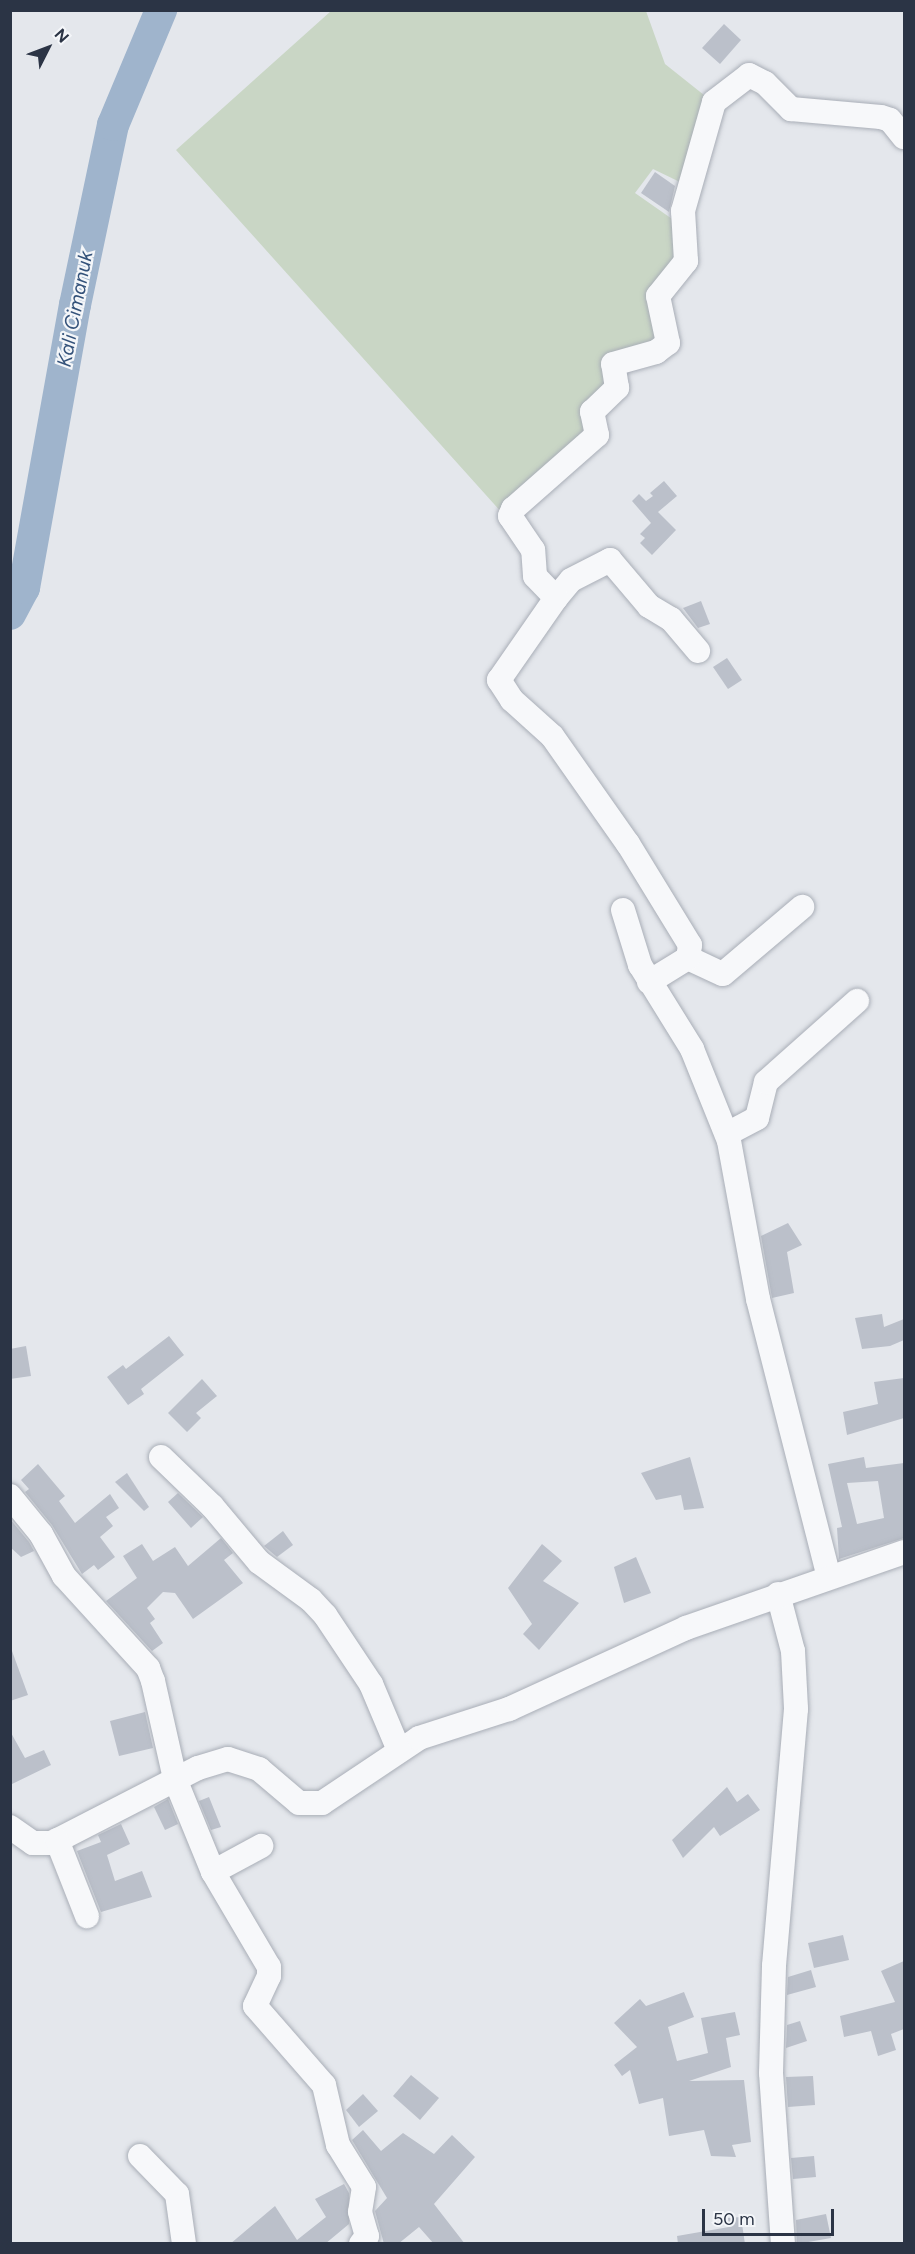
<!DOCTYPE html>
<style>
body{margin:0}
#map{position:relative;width:915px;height:2254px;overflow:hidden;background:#e4e7ec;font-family:Figtree,sans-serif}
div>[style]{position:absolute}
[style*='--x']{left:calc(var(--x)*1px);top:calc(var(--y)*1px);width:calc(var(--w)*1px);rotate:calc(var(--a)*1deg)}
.green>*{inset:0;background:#c9d6c5}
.river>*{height:32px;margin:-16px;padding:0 16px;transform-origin:16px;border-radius:16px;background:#9fb4cc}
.building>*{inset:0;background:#bbc0ca}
.roads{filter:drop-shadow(0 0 2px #a9aeb7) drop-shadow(0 0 2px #a9aeb7)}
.minor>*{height:24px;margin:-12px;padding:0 12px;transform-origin:12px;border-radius:12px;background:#f7f8fa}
span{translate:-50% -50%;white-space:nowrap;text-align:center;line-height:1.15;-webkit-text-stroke:4.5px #f4f6f9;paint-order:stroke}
.water-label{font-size:20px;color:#34527a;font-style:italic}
.frame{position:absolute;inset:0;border:12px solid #2b3445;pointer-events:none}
.north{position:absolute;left:18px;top:18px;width:60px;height:60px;-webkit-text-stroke:4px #f4f6f9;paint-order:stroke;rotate:48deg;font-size:16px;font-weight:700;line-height:24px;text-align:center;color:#2b3445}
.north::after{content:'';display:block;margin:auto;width:21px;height:27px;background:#2b3445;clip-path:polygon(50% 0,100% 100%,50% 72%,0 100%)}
.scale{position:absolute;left:702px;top:2209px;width:132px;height:27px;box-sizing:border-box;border:3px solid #2b3445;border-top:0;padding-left:8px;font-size:18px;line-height:21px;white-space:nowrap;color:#2b3445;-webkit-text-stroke:4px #f4f6f9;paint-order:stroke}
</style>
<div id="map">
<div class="green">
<div style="clip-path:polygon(331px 11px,646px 11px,665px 64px,709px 99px,684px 184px,653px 169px,635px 193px,675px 221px,678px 262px,661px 342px,612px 385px,591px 434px,503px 514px,176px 150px)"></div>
</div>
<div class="river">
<div style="--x:10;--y:614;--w:30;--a:-62"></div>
<div style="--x:24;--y:588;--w:288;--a:-79.8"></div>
<div style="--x:75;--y:305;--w:184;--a:-78.1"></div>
<div style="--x:113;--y:125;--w:125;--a:-67.3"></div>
</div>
<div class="building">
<div style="clip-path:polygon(724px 24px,741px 40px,720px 64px,702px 48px)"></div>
<div style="clip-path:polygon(655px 172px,675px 186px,669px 212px,641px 193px)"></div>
<div style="clip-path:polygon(664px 481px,677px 496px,658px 512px,676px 530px,652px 555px,640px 543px,645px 538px,640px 534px,651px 523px,632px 501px,639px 494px,646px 501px,653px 496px,650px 493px)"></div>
<div style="clip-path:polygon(701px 601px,710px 624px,698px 628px,683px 608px)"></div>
<div style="clip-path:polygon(727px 658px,742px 680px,728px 689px,713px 667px)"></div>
<div style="clip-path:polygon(788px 1223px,802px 1245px,787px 1252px,794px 1293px,772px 1298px,761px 1236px)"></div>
<div style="clip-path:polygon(882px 1314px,884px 1327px,904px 1319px,904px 1340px,890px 1346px,862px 1349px,855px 1318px)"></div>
<div style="clip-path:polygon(169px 1336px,184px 1355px,141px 1389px,144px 1394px,128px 1405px,107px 1377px,123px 1365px,126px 1369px)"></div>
<div style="clip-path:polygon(26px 1346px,31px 1376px,10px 1379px,10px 1349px)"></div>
<div style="clip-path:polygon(904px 1378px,904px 1418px,847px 1435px,843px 1412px,878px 1404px,874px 1382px)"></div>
<div style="clip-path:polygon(202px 1379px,217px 1396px,196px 1413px,201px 1418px,187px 1432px,168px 1413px)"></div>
<div style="clip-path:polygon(690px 1457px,704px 1508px,684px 1510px,681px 1495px,656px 1500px,641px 1473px)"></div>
<div style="clip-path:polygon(evenodd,864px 1457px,866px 1468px,904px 1463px,904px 1538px,839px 1559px,837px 1528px,842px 1527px,828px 1464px,864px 1457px,878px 1481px,884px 1518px,857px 1524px,847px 1483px,878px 1481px)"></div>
<div style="clip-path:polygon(38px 1464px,65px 1496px,59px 1501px,75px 1523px,110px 1494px,119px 1508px,106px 1517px,113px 1526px,100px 1537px,115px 1557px,98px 1570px,94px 1565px,82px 1574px,52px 1525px,25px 1492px,29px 1489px,21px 1480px)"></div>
<div style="clip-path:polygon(127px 1473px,149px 1507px,144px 1511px,115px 1482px)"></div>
<div style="clip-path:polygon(178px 1493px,203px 1517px,191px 1528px,168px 1502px)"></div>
<div style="clip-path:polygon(10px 1519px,29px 1542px,34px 1551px,21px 1557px,10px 1547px)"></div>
<div style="clip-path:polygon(283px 1531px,293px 1545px,277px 1557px,264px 1546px)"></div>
<div style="clip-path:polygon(221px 1538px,233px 1553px,224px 1560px,243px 1583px,193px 1619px,175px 1593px,163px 1592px,147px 1608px,155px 1619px,150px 1623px,163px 1643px,152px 1651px,106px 1601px,137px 1578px,123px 1556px,142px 1544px,153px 1561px,175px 1547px,188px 1566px)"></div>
<div style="clip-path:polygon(542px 1544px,562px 1561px,543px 1581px,579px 1603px,539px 1650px,523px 1634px,532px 1624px,508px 1588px)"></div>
<div style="clip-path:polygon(636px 1557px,651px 1593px,624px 1603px,614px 1567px)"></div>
<div style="clip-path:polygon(12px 1651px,28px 1695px,10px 1701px,10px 1652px)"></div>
<div style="clip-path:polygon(145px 1712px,153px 1748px,119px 1756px,110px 1721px)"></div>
<div style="clip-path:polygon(10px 1731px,25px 1758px,44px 1750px,51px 1765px,10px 1785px)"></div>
<div style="clip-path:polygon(727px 1787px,737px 1802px,748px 1794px,760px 1810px,720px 1836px,714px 1827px,683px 1858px,672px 1840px)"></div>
<div style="clip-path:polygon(209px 1797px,221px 1827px,211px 1830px,199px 1801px)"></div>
<div style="clip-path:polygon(168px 1799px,178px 1824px,165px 1830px,154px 1807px)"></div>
<div style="clip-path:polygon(121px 1824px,130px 1844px,107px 1855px,115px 1881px,142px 1871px,152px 1897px,101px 1912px,77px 1851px,101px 1842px,98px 1835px)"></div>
<div style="clip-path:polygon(843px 1935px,849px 1960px,814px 1968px,808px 1943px)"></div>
<div style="clip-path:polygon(904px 1961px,904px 2029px,891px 2034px,896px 2050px,878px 2056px,871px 2031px,844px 2037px,840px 2016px,895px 2002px,881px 1971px)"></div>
<div style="clip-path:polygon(811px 1970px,816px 1987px,787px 1995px,788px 1977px)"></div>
<div style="clip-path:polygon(684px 1992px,694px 2017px,668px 2027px,677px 2061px,708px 2053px,701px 2018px,735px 2012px,740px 2035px,726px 2038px,731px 2067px,689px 2081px,744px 2080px,751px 2142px,732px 2145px,736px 2157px,711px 2156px,704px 2130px,669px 2136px,663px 2098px,639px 2104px,630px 2070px,622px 2076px,614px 2065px,637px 2047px,614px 2023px,640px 1999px,646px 2006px)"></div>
<div style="clip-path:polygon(800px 2021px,807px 2041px,786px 2048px,787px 2025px)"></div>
<div style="clip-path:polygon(411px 2075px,439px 2098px,420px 2120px,393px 2096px)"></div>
<div style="clip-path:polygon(813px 2076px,815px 2105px,788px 2107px,786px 2077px)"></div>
<div style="clip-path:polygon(363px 2094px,378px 2111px,359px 2127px,346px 2110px)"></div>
<div style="clip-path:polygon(363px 2130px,381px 2151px,403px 2133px,434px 2154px,452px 2135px,475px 2157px,434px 2204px,465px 2244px,434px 2244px,419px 2227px,398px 2244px,384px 2244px,375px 2211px,387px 2198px,352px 2140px)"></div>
<div style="clip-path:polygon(814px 2156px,816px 2177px,793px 2179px,791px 2158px)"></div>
<div style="clip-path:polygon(344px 2184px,349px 2193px,349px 2224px,325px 2244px,230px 2244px,275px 2206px,297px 2240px,326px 2217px,315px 2199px)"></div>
<div style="clip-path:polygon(826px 2214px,831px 2238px,797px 2244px,796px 2220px)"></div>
<div style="clip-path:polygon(741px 2217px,745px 2244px,678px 2244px,677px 2236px,729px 2227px,728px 2218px)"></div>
</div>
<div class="roads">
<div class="minor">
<div style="--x:556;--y:598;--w:23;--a:-50"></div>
<div style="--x:571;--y:580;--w:44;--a:-27.1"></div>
<div style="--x:610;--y:560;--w:60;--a:49.7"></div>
<div style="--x:649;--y:606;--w:26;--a:31"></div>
<div style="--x:671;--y:619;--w:42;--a:49.8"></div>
<div style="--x:623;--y:910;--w:58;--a:72.8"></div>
<div style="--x:640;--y:965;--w:99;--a:58.2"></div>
<div style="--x:692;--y:1049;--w:99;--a:68.1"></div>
<div style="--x:729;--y:1141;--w:161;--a:79.6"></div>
<div style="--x:758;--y:1299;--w:287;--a:75.7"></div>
<div style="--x:688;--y:958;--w:38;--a:25"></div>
<div style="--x:723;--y:974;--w:104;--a:-40.3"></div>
<div style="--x:649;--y:982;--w:46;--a:-31.6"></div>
<div style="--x:688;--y:958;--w:13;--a:-81"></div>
<div style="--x:690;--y:945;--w:119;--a:-121.5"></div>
<div style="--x:628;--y:844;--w:132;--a:-125.1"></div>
<div style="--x:552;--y:736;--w:54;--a:-138"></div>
<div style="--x:512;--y:700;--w:24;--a:-123"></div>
<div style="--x:499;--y:680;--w:100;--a:-55.2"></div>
<div style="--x:556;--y:598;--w:30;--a:-134"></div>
<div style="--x:535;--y:576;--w:26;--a:-94"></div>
<div style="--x:533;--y:550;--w:41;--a:-124.1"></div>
<div style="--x:510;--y:516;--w:8;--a:-67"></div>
<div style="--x:513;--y:509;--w:112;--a:-41.4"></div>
<div style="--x:597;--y:435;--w:24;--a:-102"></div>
<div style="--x:592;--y:412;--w:35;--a:-44"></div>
<div style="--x:617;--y:388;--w:24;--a:-99"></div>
<div style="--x:613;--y:364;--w:45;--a:-15.6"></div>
<div style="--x:656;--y:352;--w:15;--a:-37"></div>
<div style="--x:668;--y:343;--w:48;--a:-102"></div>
<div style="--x:658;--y:296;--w:45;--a:-51.3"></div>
<div style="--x:686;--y:261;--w:50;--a:-93.4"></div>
<div style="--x:683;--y:211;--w:113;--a:-74.1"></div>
<div style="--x:714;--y:102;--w:44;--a:-37.6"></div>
<div style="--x:749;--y:75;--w:18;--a:27"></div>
<div style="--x:765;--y:83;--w:37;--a:45"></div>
<div style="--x:791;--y:109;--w:90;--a:5.1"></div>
<div style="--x:881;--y:117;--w:9;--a:18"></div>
<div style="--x:890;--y:120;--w:22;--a:51"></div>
<div style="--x:727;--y:1134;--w:34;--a:-28"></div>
<div style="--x:757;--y:1118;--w:37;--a:-76"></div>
<div style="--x:766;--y:1082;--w:122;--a:-41.7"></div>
<div style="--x:161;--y:1457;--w:71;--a:43.9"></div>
<div style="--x:212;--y:1506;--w:73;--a:50"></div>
<div style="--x:259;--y:1562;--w:64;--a:36.2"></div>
<div style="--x:311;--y:1600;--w:21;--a:47"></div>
<div style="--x:325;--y:1615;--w:83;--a:56.3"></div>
<div style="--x:371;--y:1684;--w:69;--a:67.1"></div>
<div style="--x:10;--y:1496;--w:49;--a:50.8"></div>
<div style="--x:41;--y:1534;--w:48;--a:61.3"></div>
<div style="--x:64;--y:1576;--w:125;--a:47.6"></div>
<div style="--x:148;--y:1668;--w:14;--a:69"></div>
<div style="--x:153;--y:1681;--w:100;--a:77.3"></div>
<div style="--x:175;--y:1779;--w:100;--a:67.8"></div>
<div style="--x:213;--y:1872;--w:110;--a:59.5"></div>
<div style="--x:269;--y:1967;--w:9;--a:90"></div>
<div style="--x:269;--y:1976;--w:33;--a:115"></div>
<div style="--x:255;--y:2006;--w:105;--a:48.9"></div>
<div style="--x:324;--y:2085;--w:62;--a:76.9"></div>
<div style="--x:338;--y:2145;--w:49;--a:58.2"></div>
<div style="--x:364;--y:2187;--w:25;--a:99"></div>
<div style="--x:360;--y:2212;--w:25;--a:74"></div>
<div style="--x:367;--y:2236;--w:10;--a:127"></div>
<div style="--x:778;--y:1594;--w:59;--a:75.3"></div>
<div style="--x:793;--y:1651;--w:58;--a:87"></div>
<div style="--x:796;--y:1709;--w:258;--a:94.9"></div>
<div style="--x:774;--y:1966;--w:107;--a:91.6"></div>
<div style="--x:771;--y:2073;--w:171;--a:86"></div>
<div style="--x:10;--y:1827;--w:28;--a:35"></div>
<div style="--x:33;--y:1843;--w:19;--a:0"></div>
<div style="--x:52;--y:1843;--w:164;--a:-27.2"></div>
<div style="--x:198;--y:1768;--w:31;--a:-17"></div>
<div style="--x:228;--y:1759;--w:33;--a:18"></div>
<div style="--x:259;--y:1769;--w:52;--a:40.4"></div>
<div style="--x:299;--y:1803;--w:23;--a:0"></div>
<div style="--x:322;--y:1803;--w:117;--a:-33.8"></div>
<div style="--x:419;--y:1738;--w:95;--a:-17.9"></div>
<div style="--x:509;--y:1709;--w:195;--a:-24.6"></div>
<div style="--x:686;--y:1628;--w:231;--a:-19.2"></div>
<div style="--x:57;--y:1840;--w:82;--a:68.5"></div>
<div style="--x:213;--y:1872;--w:55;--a:-28.4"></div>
<div style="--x:140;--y:2156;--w:53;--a:45.8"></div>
<div style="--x:177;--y:2194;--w:50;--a:82"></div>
</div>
</div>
<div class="water-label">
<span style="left:75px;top:309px;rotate:-79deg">Kali Cimanuk</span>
</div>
<div class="frame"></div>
<div class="north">N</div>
<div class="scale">50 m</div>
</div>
